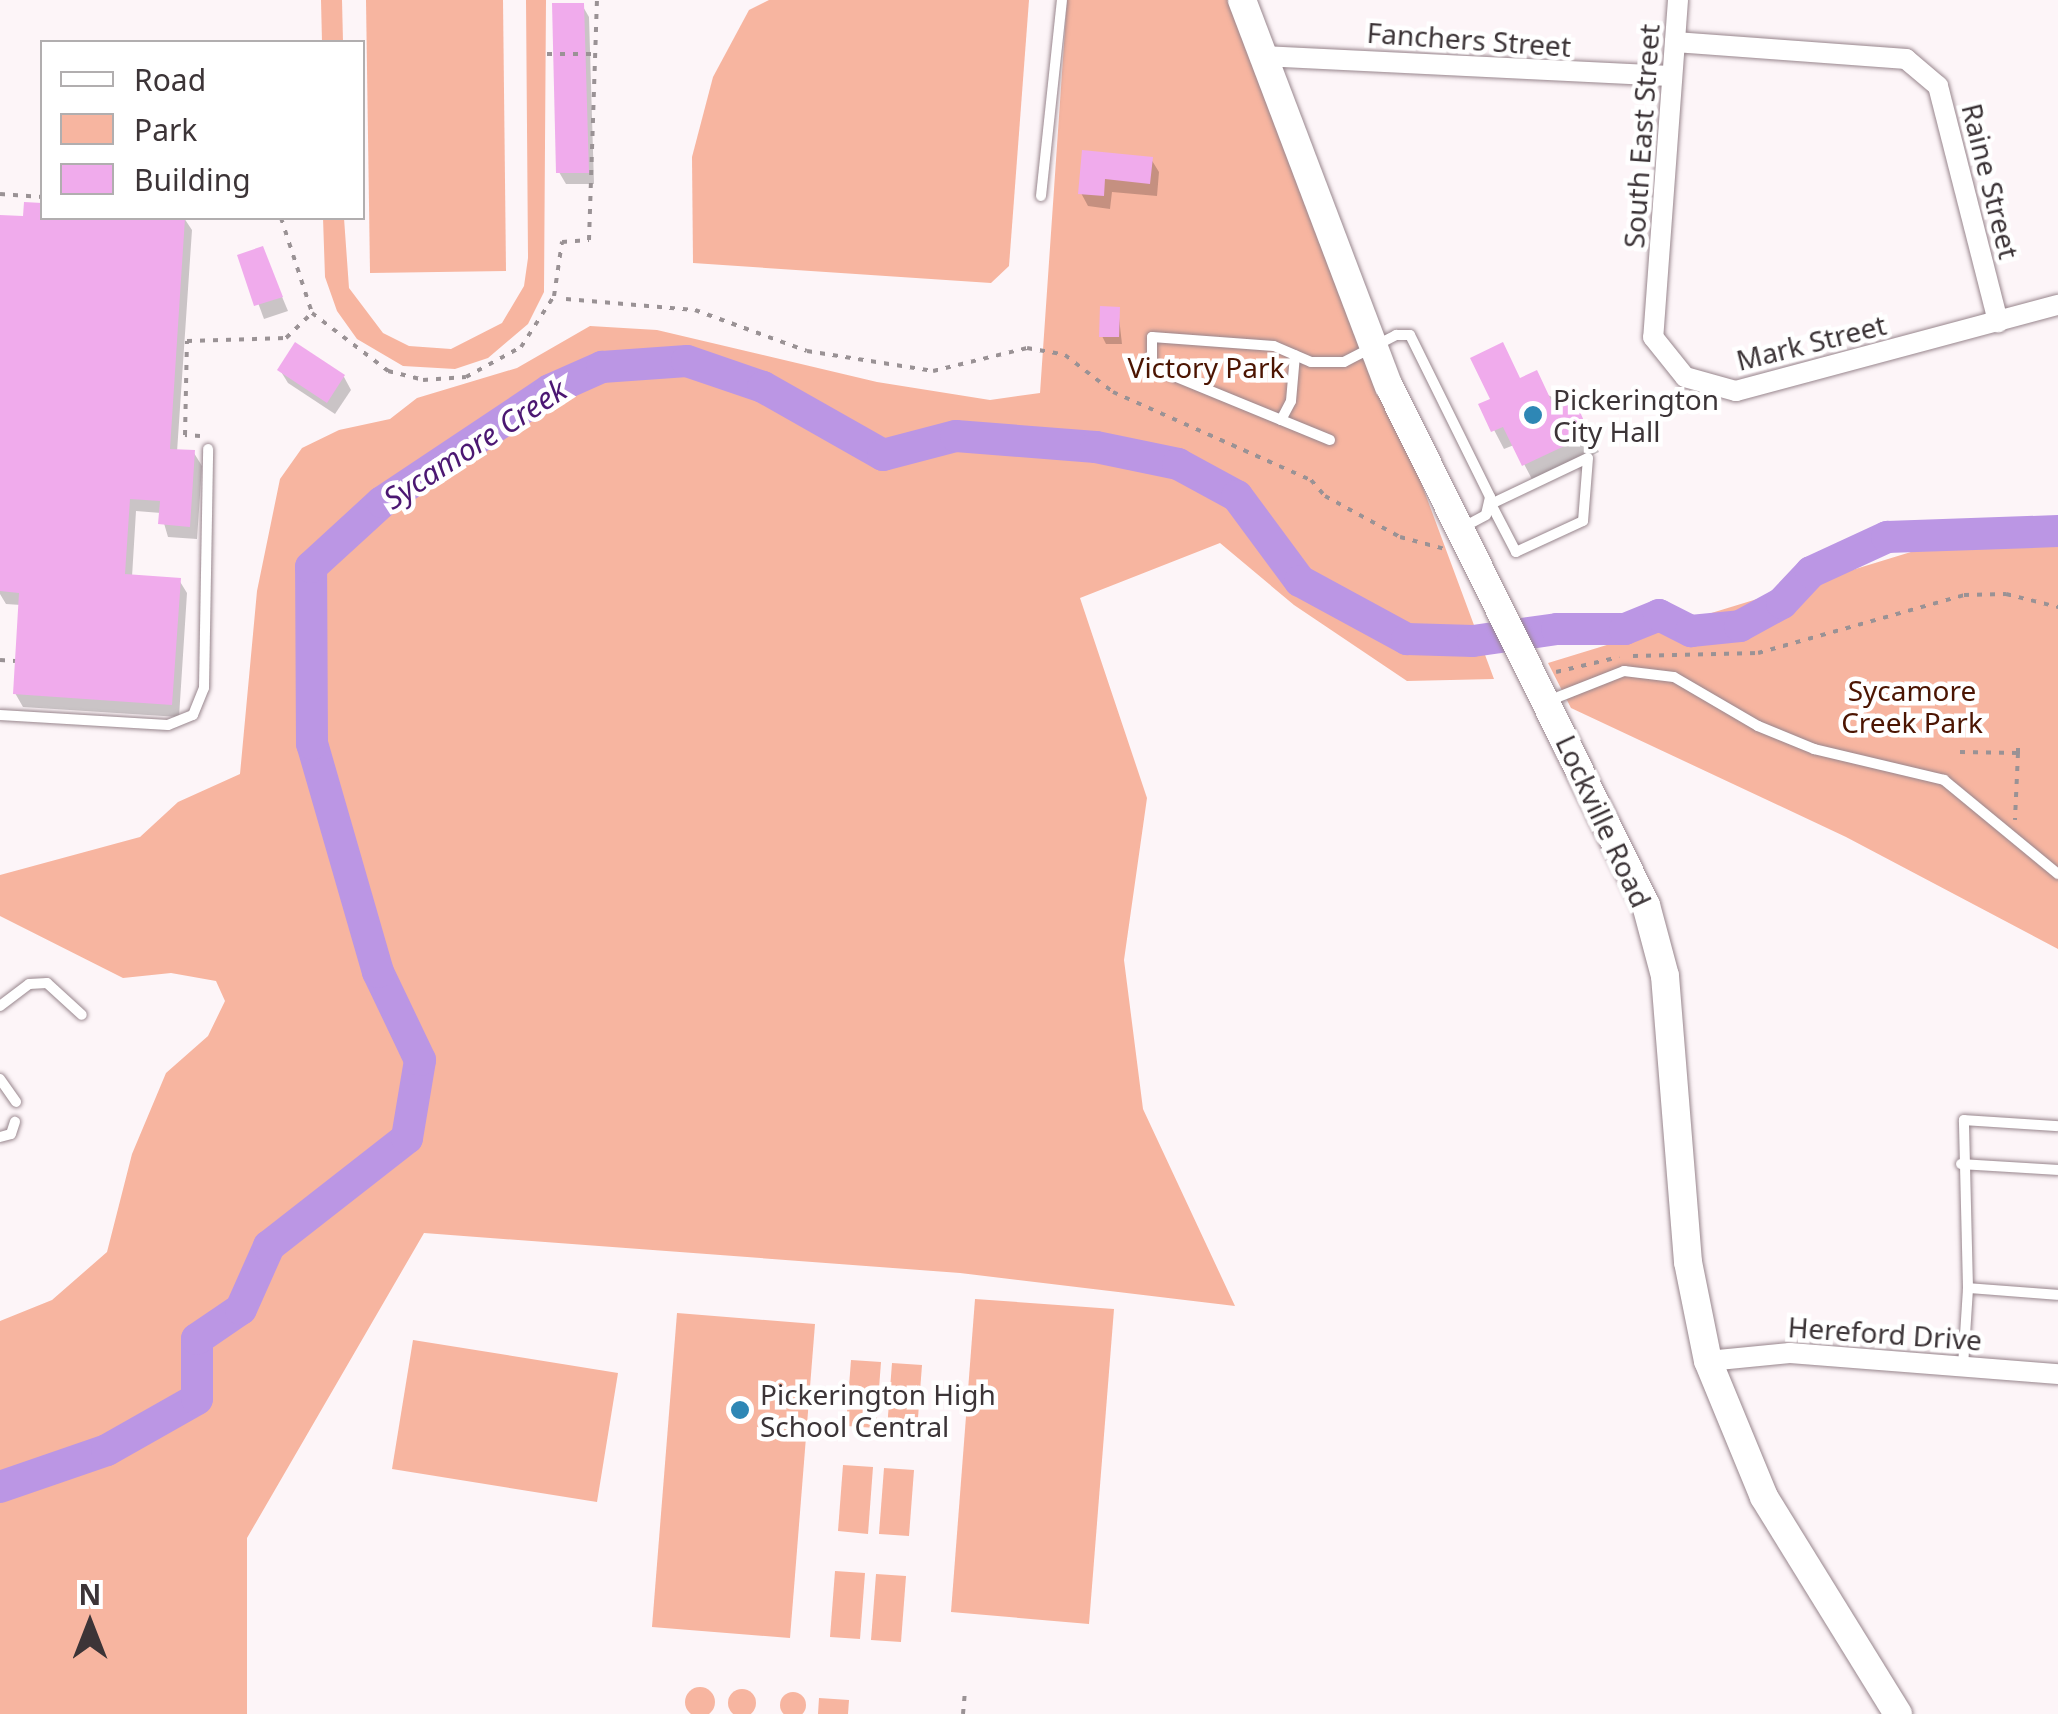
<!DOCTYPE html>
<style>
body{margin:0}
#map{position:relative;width:2058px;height:1714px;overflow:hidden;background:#fdf5f8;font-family:"Noto Sans",sans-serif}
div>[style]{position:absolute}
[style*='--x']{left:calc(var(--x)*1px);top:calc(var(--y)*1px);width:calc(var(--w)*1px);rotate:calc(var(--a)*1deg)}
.green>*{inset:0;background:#f7b5a0}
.round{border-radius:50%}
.shadow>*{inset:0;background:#0003}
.river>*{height:32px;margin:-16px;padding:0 16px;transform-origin:16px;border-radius:16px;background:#bb96e4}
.building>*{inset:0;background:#f0abec}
.path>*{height:4px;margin-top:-2px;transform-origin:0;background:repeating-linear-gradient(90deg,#9a9295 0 5px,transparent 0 13px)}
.roads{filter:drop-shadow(0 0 2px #98868d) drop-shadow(0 0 2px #98868d)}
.lane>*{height:10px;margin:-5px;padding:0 5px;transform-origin:5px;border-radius:5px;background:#fff}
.street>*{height:20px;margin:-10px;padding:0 10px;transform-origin:10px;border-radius:10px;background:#fff}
.secondary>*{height:28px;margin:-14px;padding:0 14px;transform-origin:14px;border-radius:14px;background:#fff}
.dots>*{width:28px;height:28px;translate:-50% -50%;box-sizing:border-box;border:5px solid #fff;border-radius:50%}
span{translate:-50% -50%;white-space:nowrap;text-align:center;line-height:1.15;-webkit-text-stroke:9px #fff;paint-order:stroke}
.street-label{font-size:28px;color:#3c3437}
.park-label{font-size:28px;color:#4c1502}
.poi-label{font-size:28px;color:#3c3437}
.left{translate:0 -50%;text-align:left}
.water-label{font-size:30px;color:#4b1772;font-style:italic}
.legend{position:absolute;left:40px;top:40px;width:325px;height:180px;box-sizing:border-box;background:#fff;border:2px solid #b1aeaf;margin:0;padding:12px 18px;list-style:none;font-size:30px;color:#3c3437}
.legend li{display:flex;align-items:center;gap:20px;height:50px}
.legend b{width:50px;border:2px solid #b1aeaf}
.north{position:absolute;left:40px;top:1574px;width:100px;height:100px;-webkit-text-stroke:8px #fff;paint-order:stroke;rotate:0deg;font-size:28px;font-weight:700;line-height:40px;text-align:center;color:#3c3437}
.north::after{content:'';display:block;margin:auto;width:35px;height:45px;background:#3c3437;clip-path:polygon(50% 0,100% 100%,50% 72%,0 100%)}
</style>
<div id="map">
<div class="green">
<div style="clip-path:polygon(321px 0,342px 0,343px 42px,322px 42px)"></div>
<div style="clip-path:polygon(366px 0,503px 0,506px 271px,370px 273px)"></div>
<div style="clip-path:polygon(526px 0,546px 0,544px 292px,528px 324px,488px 358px,455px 369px,403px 366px,357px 339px,337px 311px,325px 277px,323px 218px,344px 218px,349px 288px,383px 333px,409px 346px,451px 349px,502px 323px,524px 286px,528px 258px)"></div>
<div style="clip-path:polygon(769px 0,1029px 0,1009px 266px,991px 283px,693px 263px,692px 157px,713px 77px,749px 10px)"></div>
<div style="clip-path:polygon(1067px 0,1242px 0,1494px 679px,1407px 681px,1294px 605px,1220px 543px,1080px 598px,1147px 798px,1124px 960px,1143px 1109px,1235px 1306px,960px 1273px,424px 1233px,247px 1538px,247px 1714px,0 1714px,0 1321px,52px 1300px,107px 1252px,132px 1154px,166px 1073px,208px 1036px,225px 1001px,216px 981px,171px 973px,123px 978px,0 916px,0 875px,140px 837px,178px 802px,240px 774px,257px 591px,280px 479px,302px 448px,339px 430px,390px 419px,417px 398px,517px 368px,590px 326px,657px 330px,877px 382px,990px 400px,1040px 393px)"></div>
<div style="clip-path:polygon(2058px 525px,2058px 949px,1846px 837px,1571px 708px,1548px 663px,1950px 540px)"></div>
<div style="clip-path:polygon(975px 1299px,1114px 1309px,1089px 1624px,951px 1612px)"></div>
<div style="clip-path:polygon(677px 1313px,815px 1324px,790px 1638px,652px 1627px)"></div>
<div style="clip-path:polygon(413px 1340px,618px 1373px,597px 1502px,392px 1469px)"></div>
<div style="clip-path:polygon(851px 1360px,881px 1362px,876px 1428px,846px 1426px)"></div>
<div style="clip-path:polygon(892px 1363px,922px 1365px,917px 1431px,887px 1429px)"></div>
<div style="clip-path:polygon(843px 1465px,873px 1467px,868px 1534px,838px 1531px)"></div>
<div style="clip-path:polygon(884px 1468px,914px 1470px,909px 1536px,879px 1534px)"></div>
<div style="clip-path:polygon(835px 1571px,865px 1573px,860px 1639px,830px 1637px)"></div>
<div style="clip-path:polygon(876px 1574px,906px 1576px,901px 1642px,871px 1640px)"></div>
<div class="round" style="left:685px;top:1687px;width:30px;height:30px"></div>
<div class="round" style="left:728px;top:1689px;width:28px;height:28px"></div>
<div class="round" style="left:780px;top:1692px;width:26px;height:26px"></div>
<div style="clip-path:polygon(819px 1698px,849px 1700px,848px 1714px,818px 1714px)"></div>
</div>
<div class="shadow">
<div style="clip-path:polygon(582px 5px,589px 17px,594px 184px,566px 184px,559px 172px)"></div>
<div style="clip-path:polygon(1085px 152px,1151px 159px,1159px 172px,1157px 196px,1112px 192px,1110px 209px,1088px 206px,1081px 193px)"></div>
<div style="clip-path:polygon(26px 205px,42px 206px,42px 218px,184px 218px,192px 230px,177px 452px,194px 453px,202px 466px,197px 539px,168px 537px,161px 513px,136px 511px,132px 577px,179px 580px,187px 593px,179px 717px,23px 707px,15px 693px,21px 605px,6px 604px,0 594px,0 217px,25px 219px)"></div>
<div style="clip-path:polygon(262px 249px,288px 311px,264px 319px,241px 257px)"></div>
<div style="clip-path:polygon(1118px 309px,1122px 344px,1106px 344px,1102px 336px)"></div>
<div style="clip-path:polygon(280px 370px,344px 377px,351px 390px,335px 414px,288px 383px)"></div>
<div style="clip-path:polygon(1521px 380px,1579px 412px,1599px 452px,1534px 483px,1514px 445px,1504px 449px,1481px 405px)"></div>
</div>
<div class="river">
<div style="--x:0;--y:1487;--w:113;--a:-19.1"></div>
<div style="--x:107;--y:1450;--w:103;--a:-29.5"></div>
<div style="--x:197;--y:1399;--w:60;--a:-90"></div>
<div style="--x:197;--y:1339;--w:53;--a:-34.3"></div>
<div style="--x:241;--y:1309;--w:69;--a:-66"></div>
<div style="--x:269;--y:1246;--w:175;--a:-38"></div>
<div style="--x:407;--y:1138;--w:79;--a:-80.5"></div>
<div style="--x:420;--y:1060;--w:98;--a:-115.5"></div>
<div style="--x:378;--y:972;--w:237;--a:-106.1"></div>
<div style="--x:312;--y:744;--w:177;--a:-90.3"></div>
<div style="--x:311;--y:567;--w:96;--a:-42.5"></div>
<div style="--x:382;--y:502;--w:202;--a:-33.7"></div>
<div style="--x:550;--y:390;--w:57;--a:-23.9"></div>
<div style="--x:602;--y:367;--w:85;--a:-4"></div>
<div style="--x:687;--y:361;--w:80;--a:18.9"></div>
<div style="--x:763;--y:387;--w:138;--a:29.5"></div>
<div style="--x:883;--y:455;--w:75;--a:-14.6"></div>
<div style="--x:956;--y:436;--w:140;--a:4.5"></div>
<div style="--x:1096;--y:447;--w:84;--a:11.7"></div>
<div style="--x:1178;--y:464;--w:67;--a:28.5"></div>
<div style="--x:1237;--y:496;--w:106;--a:53.5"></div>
<div style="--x:1300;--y:581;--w:122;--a:28.5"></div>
<div style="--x:1407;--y:639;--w:66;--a:1.7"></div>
<div style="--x:1473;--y:641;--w:85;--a:-8.1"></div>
<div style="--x:1557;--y:629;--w:68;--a:0"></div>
<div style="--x:1625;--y:629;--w:37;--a:-22"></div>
<div style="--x:1659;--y:615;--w:36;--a:27"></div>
<div style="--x:1691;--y:631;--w:49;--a:-5.8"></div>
<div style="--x:1740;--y:626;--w:48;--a:-28.7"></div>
<div style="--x:1782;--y:603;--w:42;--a:-46.9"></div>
<div style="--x:1811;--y:572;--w:84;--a:-24.7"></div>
<div style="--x:1887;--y:537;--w:171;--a:-2"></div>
</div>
<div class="building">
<div style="clip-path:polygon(552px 3px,584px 3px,589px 173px,556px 173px)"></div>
<div style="clip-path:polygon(1082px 150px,1153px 157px,1150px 184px,1105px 179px,1104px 196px,1078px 194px)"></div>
<div style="clip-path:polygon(24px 202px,42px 203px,42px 218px,185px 218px,170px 449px,195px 450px,190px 527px,158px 524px,160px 501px,130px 499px,125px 574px,181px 578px,172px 705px,13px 694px,19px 593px,0 591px,0 215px,23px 216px)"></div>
<div style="clip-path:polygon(263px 246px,283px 297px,254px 306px,237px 255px)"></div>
<div style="clip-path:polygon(1100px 306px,1120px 307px,1119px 337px,1099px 337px)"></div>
<div style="clip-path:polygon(295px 342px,345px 375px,327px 403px,277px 370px)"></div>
<div style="clip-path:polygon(1503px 342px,1520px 378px,1537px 370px,1551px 400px,1570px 390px,1590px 434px,1522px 466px,1503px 427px,1491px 432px,1478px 404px,1490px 399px,1470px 358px)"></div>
</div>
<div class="path">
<div style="--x:547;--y:54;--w:45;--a:0"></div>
<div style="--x:0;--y:194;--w:42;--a:4.1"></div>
<div style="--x:281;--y:218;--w:100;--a:71.9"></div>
<div style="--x:566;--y:299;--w:129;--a:4.9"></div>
<div style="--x:695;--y:310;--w:119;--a:20.1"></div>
<div style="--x:807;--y:351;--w:128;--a:9"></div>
<div style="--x:933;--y:371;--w:97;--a:-13.7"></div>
<div style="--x:1027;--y:348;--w:39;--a:10"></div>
<div style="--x:1065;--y:355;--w:61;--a:37.6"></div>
<div style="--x:1113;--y:392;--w:217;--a:24"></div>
<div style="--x:1311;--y:480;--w:21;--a:49"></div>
<div style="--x:1325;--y:496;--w:85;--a:28.7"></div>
<div style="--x:1400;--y:537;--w:47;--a:14.9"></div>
<div style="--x:200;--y:436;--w:15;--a:-176"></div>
<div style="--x:185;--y:435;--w:94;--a:-88.8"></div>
<div style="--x:187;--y:341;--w:99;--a:-1.7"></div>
<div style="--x:286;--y:338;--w:36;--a:-44"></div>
<div style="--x:312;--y:313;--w:96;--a:37.3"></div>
<div style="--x:388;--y:371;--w:36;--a:14"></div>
<div style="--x:423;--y:380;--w:43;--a:-4"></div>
<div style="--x:466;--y:377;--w:63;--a:-28.6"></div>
<div style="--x:521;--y:347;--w:61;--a:-57.1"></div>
<div style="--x:554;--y:296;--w:55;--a:-81.6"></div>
<div style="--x:562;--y:242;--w:27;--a:-4"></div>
<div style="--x:589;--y:240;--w:240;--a:-88.1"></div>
<div style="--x:1633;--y:656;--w:125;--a:-1.4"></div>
<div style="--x:1758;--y:653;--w:214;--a:-15.7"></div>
<div style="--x:1964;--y:595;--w:42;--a:-1.4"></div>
<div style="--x:2006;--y:594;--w:54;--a:14"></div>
<div style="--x:0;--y:660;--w:15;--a:4"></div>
<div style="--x:1556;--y:672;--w:65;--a:-13.4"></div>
<div style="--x:1960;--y:752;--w:58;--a:1"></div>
<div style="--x:2018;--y:753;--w:67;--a:92.6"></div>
<div style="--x:2018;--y:753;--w:13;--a:-90"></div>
<div style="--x:963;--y:1714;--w:24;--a:-85"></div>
</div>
<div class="roads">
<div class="lane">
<div style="--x:1041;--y:196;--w:197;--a:-83.9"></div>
<div style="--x:1281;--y:420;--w:21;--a:-62"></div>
<div style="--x:1291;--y:401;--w:46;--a:-85"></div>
<div style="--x:1330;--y:440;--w:192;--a:-157.7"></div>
<div style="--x:1152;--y:367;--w:30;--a:-90"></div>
<div style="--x:1152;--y:337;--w:122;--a:4.2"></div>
<div style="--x:1274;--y:346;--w:40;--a:23.4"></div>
<div style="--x:1311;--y:362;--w:33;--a:0"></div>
<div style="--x:1344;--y:362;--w:59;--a:-27.4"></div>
<div style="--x:1396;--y:335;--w:14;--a:0"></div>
<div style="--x:1410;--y:335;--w:181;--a:63.7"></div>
<div style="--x:1490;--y:497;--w:18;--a:103"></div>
<div style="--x:1486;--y:515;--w:30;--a:152"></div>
<div style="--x:1588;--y:458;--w:63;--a:94.5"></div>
<div style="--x:1583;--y:521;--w:74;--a:155.2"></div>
<div style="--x:1516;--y:552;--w:54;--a:-117.5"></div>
<div style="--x:1491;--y:504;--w:107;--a:-25.4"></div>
<div style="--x:1548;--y:701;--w:82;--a:-21.5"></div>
<div style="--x:1624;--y:671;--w:50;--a:6.8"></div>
<div style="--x:1674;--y:677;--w:97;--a:30.3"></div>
<div style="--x:1758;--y:726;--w:61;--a:22.3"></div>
<div style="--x:1814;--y:749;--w:134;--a:13.4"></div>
<div style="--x:1944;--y:780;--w:148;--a:39.5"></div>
<div style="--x:0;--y:715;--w:168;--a:3.4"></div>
<div style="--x:168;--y:725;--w:27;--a:-22"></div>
<div style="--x:193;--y:715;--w:29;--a:-68"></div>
<div style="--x:204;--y:688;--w:239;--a:-89"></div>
<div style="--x:0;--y:1006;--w:36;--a:-37"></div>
<div style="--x:29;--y:984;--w:18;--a:-3"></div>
<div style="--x:47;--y:983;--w:47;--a:42.4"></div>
<div style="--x:0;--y:1079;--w:28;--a:55"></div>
<div style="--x:0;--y:1137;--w:11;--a:-15"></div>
<div style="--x:11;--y:1134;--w:13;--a:-72"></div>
<div style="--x:1961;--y:1164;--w:97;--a:3.5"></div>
<div style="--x:1968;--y:1288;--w:168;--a:-91.4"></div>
<div style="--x:1964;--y:1120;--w:94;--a:3.7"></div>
<div style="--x:1963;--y:1366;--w:78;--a:-86.3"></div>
<div style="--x:1968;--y:1288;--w:90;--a:4.4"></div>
</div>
<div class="street">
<div style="--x:1678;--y:0;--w:338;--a:94.2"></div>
<div style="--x:1653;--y:337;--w:51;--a:51.3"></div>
<div style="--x:1685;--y:377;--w:53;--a:15.4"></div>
<div style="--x:1736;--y:391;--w:333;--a:-15"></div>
<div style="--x:1675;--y:42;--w:232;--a:4.2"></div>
<div style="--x:1906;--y:59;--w:42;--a:40.2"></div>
<div style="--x:1938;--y:86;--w:244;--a:75.7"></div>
<div style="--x:1262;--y:56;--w:409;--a:2.8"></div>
<div style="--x:1708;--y:1361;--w:82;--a:-5.6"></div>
<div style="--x:1790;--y:1353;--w:269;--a:4.5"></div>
</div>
<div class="secondary">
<div style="--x:1242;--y:0;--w:413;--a:69.2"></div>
<div style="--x:1389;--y:386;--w:579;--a:63.66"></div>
<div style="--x:1646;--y:905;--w:73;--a:75"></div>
<div style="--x:1665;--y:976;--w:287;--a:85.4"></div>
<div style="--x:1688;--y:1262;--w:101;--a:78.6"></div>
<div style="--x:1708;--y:1361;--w:147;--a:67.6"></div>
<div style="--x:1764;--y:1497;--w:255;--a:58.3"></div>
</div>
</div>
<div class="dots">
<div style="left:1533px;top:415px;background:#2e87b5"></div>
<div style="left:740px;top:1410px;background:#2e87b5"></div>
</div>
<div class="street-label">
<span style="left:1469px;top:39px;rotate:4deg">Fanchers Street</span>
<span style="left:1641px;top:136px;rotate:-86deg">South East Street</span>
<span style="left:1991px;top:181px;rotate:76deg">Raine Street</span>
<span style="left:1811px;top:342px;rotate:-14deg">Mark Street</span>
<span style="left:1604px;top:821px;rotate:65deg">Lockville Road</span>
<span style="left:1885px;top:1333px;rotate:4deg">Hereford Drive</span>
</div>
<div class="park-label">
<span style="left:1206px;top:367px">Victory Park</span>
<span style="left:1912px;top:706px">Sycamore<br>Creek Park</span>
</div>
<div class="poi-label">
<span class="left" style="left:1553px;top:415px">Pickerington<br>City Hall</span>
<span class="left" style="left:760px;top:1410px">Pickerington High<br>School Central</span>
</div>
<div class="water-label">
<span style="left:475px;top:444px;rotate:-33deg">Sycamore Creek</span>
</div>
<ul class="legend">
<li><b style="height:12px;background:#fff"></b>Road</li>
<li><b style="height:28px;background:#f7b5a0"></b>Park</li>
<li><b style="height:28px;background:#f0abec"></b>Building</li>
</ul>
<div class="north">N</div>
</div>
